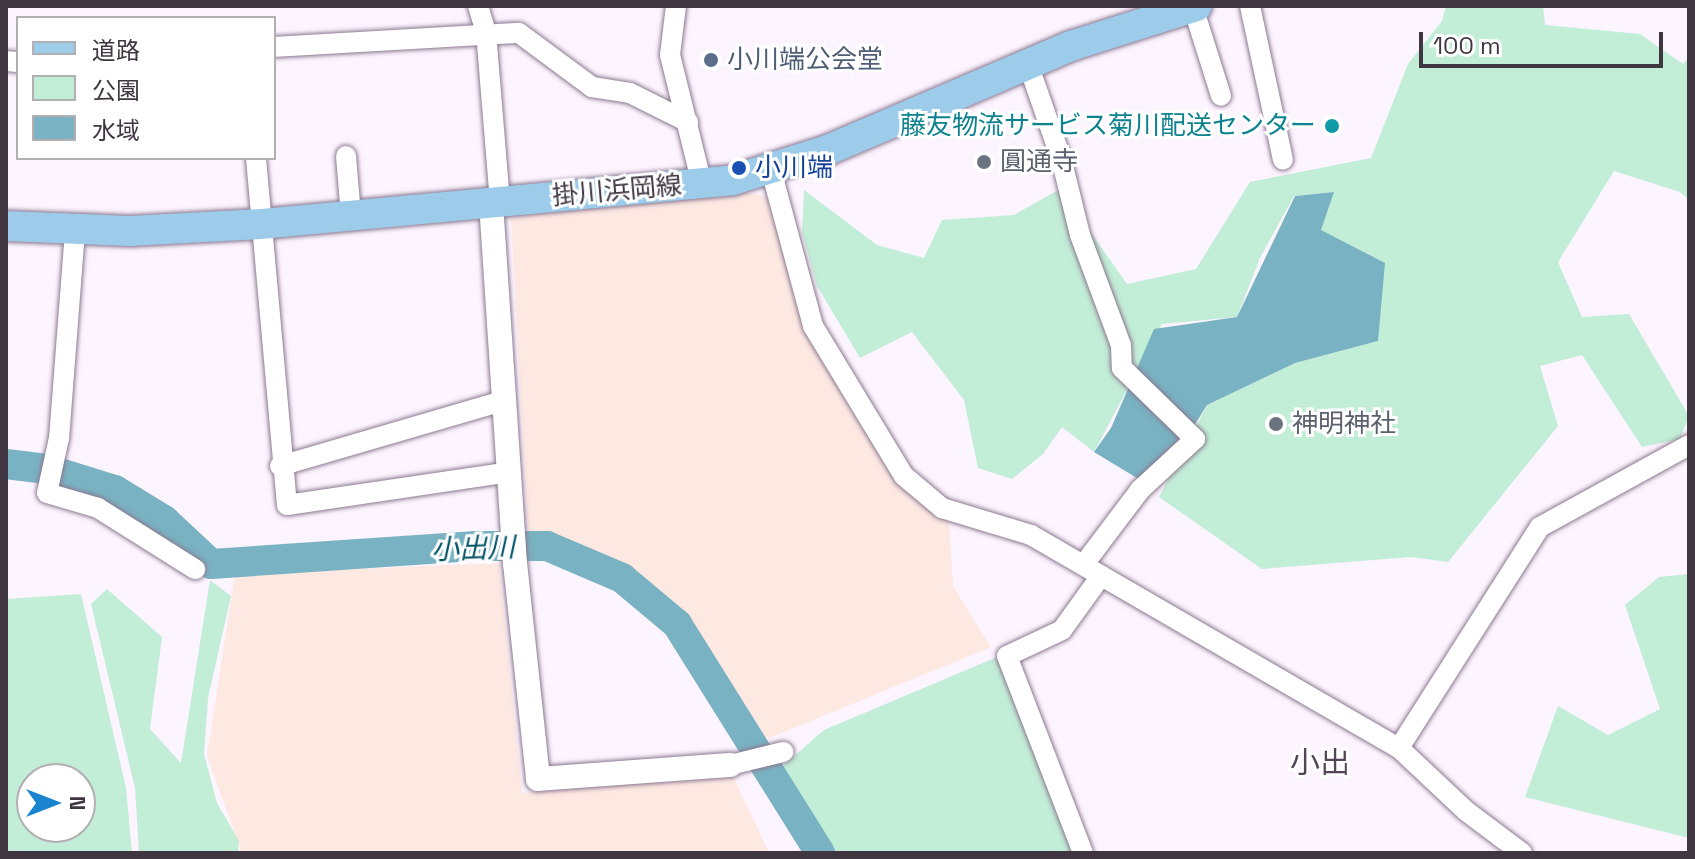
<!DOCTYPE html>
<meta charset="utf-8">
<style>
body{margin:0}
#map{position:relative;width:1695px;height:859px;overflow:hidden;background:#fcf4fe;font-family:"Space Grotesk","Noto Sans JP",sans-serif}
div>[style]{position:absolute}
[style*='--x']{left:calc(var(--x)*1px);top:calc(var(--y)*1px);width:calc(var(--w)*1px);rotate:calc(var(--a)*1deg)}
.industrial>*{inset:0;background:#fde8e2}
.green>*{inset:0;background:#c2edd7}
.water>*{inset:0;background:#79b2c2}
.river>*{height:30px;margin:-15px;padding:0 15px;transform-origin:15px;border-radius:15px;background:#79b2c2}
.roads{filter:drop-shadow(0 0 2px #8c7991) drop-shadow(0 0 2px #8c7991)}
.minor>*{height:20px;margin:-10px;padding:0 10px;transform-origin:10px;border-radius:10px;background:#fff}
.tertiary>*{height:24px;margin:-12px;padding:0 12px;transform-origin:12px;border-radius:12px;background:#fff}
.primary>*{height:30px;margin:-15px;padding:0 15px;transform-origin:15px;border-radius:15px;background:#9dcceb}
.dots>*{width:22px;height:22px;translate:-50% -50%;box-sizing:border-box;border:4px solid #fff;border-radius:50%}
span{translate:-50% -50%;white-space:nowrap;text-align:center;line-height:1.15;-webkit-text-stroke:6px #fff;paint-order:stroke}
.service-label{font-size:26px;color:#4e5e75}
.left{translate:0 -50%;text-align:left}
.culture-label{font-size:26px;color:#0d838f}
.right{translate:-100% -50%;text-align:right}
.worship-label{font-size:26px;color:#5b616d}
.transit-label{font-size:26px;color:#164399}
.street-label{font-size:26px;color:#3f3641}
.water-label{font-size:28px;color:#005365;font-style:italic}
.quarter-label{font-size:30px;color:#544359}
.frame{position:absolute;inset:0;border:8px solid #3f3641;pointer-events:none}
.legend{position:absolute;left:16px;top:16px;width:260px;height:144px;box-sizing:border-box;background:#fff;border:2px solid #b2afb3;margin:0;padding:10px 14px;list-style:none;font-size:24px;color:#3f3641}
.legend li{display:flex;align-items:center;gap:16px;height:40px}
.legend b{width:40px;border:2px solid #b2afb3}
.north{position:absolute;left:16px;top:763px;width:80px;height:80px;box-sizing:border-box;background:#fff;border:2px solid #b2afb3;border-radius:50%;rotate:90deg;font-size:22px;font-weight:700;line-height:32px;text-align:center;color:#3f3641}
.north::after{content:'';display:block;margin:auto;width:28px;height:36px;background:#1a84cf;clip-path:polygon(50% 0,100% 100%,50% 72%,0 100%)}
.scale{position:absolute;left:1419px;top:32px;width:244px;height:36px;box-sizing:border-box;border:4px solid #3f3641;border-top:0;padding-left:10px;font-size:24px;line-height:28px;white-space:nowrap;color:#3f3641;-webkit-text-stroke:6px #fff;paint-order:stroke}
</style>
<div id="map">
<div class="industrial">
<div style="clip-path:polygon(740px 191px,776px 199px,845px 382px,949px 519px,953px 586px,991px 647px,757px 743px,674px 609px,647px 582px,563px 538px,528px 534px,511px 218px)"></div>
<div style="clip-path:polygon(499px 563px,522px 793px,733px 776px,769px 853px,242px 853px,207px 756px,235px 574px)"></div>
</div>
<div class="green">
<div style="clip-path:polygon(1446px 6px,1543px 6px,1545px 25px,1640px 34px,1683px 64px,1689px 57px,1689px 200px,1680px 192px,1614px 171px,1558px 262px,1582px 317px,1629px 314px,1689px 416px,1680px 439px,1642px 447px,1582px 355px,1540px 366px,1558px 426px,1448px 562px,1411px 557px,1262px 569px,1159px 497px,1207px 405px,1295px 363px,1378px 341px,1320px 230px,1334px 192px,1294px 196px,1260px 258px,1237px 317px,1162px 324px,1094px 452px,1062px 427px,1043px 454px,1012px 479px,978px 468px,964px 400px,912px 332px,860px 358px,817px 286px,802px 232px,804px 190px,877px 245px,924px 258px,942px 220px,1014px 215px,1060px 189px,1127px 284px,1196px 269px,1250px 182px,1371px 158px,1408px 64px,1442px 21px)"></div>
<div style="clip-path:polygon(1689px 574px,1689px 838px,1525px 797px,1558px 706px,1608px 735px,1660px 709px,1625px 605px,1659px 577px)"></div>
<div style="clip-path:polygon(210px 580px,231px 596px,208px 698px,204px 754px,217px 803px,239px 841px,238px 853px,139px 853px,135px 788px,91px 604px,107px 589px,162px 637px,150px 729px,181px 763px)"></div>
<div style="clip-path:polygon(evenodd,81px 594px,126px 788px,132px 853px,6px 853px,6px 599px,81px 594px,80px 779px,80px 827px,32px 827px,32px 779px,80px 779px)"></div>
<div style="clip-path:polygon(997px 657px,1079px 853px,833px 853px,778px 770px,824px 730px)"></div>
</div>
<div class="water">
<div style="clip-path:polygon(1334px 192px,1321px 230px,1385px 263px,1378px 341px,1295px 363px,1207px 405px,1155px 489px,1094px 452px,1111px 428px,1154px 329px,1237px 317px,1295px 196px)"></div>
</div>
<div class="river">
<div style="--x:6;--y:464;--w:41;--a:7"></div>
<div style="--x:47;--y:469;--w:71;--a:17.2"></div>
<div style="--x:115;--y:490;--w:57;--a:31.5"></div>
<div style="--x:164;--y:520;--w:64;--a:43.1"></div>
<div style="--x:211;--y:564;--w:266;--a:-3.9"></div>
<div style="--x:476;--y:546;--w:71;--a:0"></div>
<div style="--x:547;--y:546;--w:82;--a:23.1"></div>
<div style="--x:622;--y:578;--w:72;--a:39.9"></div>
<div style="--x:677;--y:624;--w:270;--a:58"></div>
</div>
<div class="roads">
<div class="minor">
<div style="--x:478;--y:6;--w:27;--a:73"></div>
<div style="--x:486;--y:32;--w:171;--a:85.3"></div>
<div style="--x:676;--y:6;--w:49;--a:97"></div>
<div style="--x:670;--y:55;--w:133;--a:76.1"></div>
<div style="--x:1250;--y:6;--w:157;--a:77.9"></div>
<div style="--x:1193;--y:7;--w:93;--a:72.5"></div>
<div style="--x:274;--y:47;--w:245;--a:-3.3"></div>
<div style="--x:519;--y:33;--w:91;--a:36.5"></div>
<div style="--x:592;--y:87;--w:38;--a:9"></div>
<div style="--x:630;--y:93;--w:65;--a:26.6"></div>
<div style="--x:6;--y:61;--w:12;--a:5"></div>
<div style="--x:1028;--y:64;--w:100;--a:70.7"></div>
<div style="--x:1061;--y:158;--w:79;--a:76.1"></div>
<div style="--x:1080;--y:235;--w:117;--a:69.6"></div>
<div style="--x:1121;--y:345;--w:23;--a:88"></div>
<div style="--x:1122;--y:368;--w:102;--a:44.2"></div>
<div style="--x:1195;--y:439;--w:75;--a:137.2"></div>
<div style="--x:1140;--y:490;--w:93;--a:127.1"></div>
<div style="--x:346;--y:156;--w:60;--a:85.2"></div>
<div style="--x:256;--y:158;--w:348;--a:84.9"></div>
<div style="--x:287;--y:505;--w:225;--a:-8.4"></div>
<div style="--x:771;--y:170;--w:162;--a:74.9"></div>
<div style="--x:813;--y:326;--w:175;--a:58.8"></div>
<div style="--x:904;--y:476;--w:50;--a:40.1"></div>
<div style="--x:942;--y:508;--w:93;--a:16.9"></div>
<div style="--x:1031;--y:535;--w:425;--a:30.1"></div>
<div style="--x:1399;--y:748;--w:92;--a:43.2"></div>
<div style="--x:1466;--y:811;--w:70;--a:36.9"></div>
<div style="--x:75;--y:231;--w:208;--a:94.4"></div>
<div style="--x:59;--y:438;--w:56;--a:102.3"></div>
<div style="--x:47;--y:493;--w:53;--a:16.4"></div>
<div style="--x:98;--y:508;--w:115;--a:32.2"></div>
<div style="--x:280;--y:466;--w:235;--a:-16.3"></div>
<div style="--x:1399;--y:748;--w:262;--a:-57.5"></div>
<div style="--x:1540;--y:527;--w:170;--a:-28.8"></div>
<div style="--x:730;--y:765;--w:55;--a:-13.8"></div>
<div style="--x:1083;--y:853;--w:211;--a:-111.1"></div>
<div style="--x:1007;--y:656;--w:61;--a:-25.3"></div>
<div style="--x:1062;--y:630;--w:67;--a:-54.2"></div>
</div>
<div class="tertiary">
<div style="--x:491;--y:203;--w:361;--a:86.2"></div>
<div style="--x:515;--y:563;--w:217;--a:83.9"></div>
<div style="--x:538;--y:779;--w:193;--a:-4.2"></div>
</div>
<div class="primary">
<div style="--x:6;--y:226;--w:124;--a:2.3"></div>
<div style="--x:130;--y:231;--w:131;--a:-3.1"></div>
<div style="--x:261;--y:224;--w:474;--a:-5.3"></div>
<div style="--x:733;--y:180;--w:100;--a:-17.5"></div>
<div style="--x:828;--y:150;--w:264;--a:-23.2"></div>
<div style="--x:1071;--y:46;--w:132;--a:-17.6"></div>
</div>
</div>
<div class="dots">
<div style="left:711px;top:60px;background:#5c6f8a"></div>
<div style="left:1332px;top:126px;background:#0f9aa8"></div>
<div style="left:984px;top:162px;background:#6b7280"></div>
<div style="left:739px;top:168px;background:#1a4fb4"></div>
<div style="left:1276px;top:424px;background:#6b7280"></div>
</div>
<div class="service-label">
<span class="left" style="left:727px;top:60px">小川端公会堂</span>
</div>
<div class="culture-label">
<span class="right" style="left:1316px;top:126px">藤友物流サービス菊川配送センター</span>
</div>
<div class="worship-label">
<span class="left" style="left:1000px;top:162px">圓通寺</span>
<span class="left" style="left:1292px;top:424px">神明神社</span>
</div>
<div class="transit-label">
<span class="left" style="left:755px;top:168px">小川端</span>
</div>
<div class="street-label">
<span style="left:617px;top:191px;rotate:-5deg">掛川浜岡線</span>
</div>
<div class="water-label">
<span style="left:473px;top:548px;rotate:-2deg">小出川</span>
</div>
<div class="quarter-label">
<span style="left:1320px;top:763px">小出</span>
</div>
<div class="frame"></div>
<ul class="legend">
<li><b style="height:10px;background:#9dcceb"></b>道路</li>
<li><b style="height:22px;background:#c2edd7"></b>公園</li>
<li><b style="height:22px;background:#79b2c2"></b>水域</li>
</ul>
<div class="north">N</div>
<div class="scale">100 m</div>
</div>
